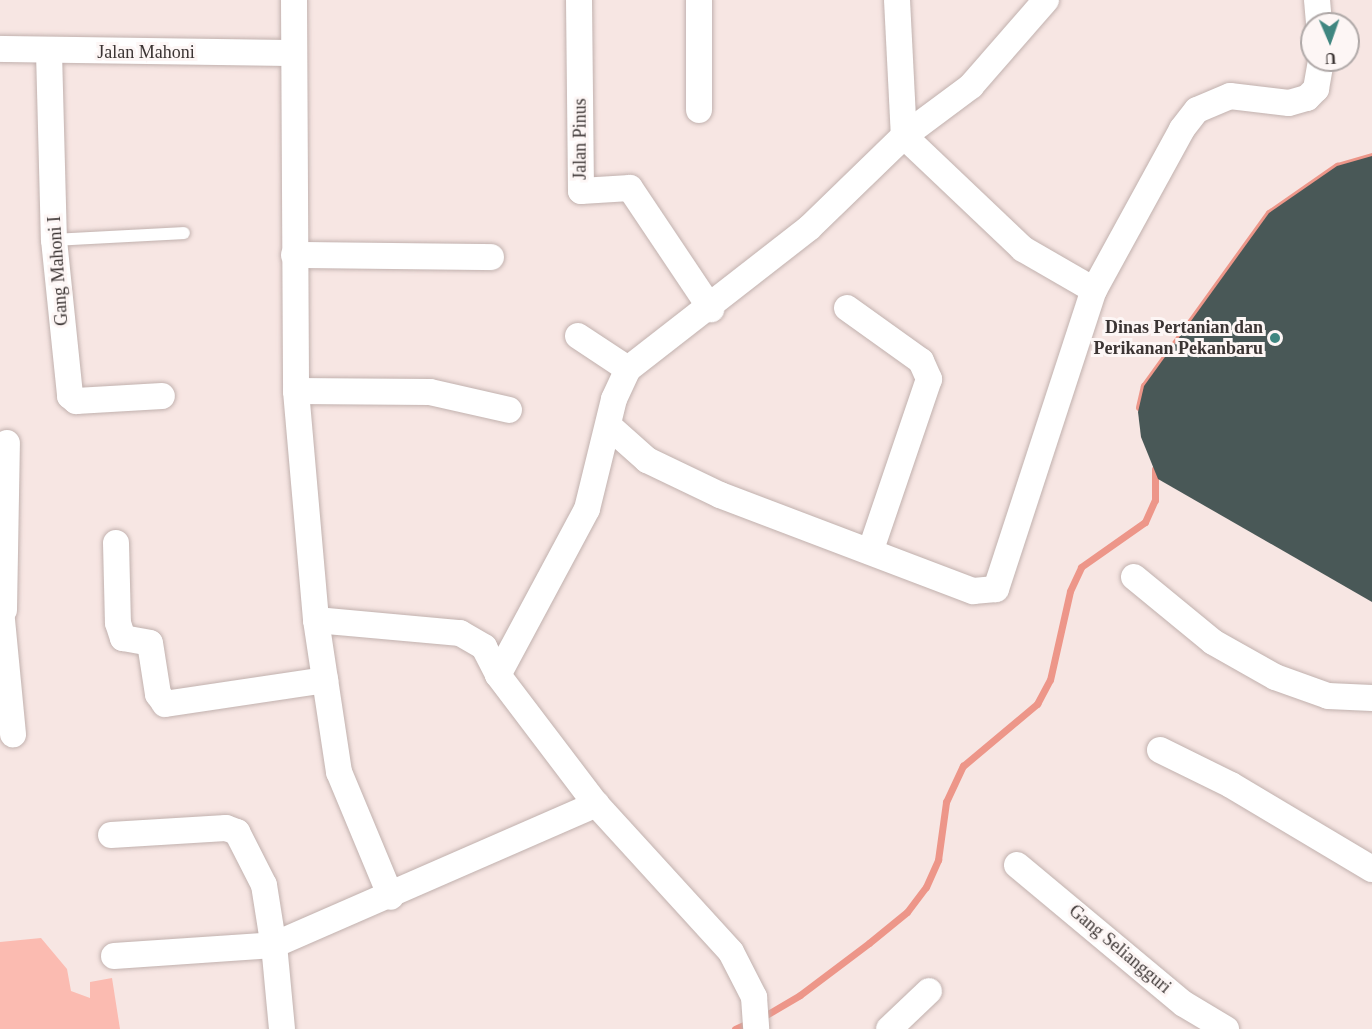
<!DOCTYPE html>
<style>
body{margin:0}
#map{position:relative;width:1372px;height:1029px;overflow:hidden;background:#f7e6e3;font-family:"Times New Roman",serif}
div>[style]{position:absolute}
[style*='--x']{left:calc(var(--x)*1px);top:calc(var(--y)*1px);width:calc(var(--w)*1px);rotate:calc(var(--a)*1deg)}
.green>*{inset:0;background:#fbbbb1}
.stream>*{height:7px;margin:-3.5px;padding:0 3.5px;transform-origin:3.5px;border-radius:3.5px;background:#ed9689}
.building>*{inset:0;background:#495857}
.roads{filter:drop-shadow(0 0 2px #c1b1ae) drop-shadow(0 0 2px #c1b1ae)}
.lane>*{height:12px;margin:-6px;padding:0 6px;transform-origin:6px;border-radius:6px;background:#fff}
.street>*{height:26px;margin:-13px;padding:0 13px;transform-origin:13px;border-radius:13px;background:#fff}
.dots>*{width:16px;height:16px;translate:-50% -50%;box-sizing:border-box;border:3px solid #fdf6f5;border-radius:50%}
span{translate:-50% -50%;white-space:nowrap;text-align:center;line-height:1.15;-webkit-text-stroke:6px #fdf6f5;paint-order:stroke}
.street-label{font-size:18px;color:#3b3433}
.poi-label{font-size:18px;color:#3b3433;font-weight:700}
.right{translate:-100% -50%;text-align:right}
.north{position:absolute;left:1300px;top:12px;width:60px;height:60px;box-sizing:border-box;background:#fdf6f5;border:2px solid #afa8a7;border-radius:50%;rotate:178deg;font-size:16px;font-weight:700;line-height:24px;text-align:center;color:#3b3433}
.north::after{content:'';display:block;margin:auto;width:21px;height:27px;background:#3f8680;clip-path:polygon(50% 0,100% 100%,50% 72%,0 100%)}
</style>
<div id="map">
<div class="green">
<div style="clip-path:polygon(41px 938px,67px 969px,71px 991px,90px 998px,90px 982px,112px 978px,120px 1029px,0 1029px,0 942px)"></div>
</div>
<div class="stream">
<div style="--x:1139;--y:407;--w:22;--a:-77"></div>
<div style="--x:1144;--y:386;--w:213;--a:-54.2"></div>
<div style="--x:1269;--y:213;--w:83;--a:-34.7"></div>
<div style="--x:1337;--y:166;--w:36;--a:-16"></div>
<div style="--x:761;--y:1018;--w:45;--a:-30.5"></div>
<div style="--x:800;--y:995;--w:86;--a:-37"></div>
<div style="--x:869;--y:943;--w:49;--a:-39.2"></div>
<div style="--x:907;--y:912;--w:31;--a:-53"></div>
<div style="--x:926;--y:887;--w:30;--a:-66"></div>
<div style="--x:938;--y:860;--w:59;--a:-82.1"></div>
<div style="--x:946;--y:802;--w:40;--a:-65"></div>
<div style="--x:963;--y:766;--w:97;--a:-40"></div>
<div style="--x:1037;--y:704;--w:27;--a:-62"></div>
<div style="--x:1050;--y:680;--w:91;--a:-77.3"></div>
<div style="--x:1070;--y:591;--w:26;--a:-65"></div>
<div style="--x:1081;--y:567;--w:78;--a:-35.1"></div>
<div style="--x:1145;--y:522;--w:24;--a:-66"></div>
<div style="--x:1155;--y:500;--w:31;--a:-90"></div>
<div style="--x:735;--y:1029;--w:17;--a:-25"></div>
</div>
<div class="building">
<div style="clip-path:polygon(1372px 156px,1372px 602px,1158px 479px,1141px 437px,1138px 412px,1144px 386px,1269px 213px,1337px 166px)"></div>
</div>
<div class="roads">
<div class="lane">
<div style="--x:54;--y:240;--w:130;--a:-3.1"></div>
</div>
<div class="street">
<div style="--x:294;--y:0;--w:391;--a:89.7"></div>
<div style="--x:296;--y:391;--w:230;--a:85"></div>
<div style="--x:316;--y:620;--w:154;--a:81.4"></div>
<div style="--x:339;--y:772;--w:135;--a:67.4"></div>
<div style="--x:579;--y:0;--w:191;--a:89.4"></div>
<div style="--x:581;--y:191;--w:49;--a:-3.5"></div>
<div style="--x:630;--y:188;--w:146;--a:56.2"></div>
<div style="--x:699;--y:0;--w:110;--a:90"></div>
<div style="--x:897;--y:0;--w:136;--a:87.1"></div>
<div style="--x:904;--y:136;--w:164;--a:43.5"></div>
<div style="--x:1023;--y:249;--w:82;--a:30"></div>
<div style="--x:1317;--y:0;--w:24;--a:85"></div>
<div style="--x:0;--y:49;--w:293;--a:0.8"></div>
<div style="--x:49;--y:52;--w:188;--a:88.5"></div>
<div style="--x:54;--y:240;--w:157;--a:84.1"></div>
<div style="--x:70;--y:396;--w:8;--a:40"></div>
<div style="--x:76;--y:401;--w:86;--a:-3.3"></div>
<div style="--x:294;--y:255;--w:197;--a:0.6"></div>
<div style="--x:847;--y:308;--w:91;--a:35.6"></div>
<div style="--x:921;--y:361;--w:20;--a:66"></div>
<div style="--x:929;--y:379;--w:180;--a:108.8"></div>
<div style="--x:578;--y:336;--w:60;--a:33.4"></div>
<div style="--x:296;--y:391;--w:134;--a:0.4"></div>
<div style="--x:430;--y:392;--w:81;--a:12.8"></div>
<div style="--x:610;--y:427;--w:50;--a:41.7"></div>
<div style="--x:647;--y:460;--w:81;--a:25.6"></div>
<div style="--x:720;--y:495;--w:271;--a:20.8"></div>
<div style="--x:973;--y:591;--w:23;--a:-5"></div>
<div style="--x:996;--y:589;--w:315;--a:-71.9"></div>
<div style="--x:1094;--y:290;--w:183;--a:-61.3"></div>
<div style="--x:1182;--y:129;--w:24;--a:-52"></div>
<div style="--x:1197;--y:110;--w:36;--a:-23"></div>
<div style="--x:1230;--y:96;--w:59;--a:6.8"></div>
<div style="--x:1289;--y:103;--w:19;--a:-16"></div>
<div style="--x:1307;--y:98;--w:13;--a:-45"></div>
<div style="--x:1316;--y:89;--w:29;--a:-80"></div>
<div style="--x:116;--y:543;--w:80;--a:88.6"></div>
<div style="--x:118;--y:623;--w:16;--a:72"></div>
<div style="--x:123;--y:638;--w:27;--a:10"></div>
<div style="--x:150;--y:643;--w:52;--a:81.1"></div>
<div style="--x:158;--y:694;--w:12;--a:55"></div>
<div style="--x:165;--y:704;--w:162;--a:-8.5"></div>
<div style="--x:1134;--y:577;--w:102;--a:39.4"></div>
<div style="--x:1213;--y:642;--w:71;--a:29.4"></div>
<div style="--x:1275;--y:677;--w:56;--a:19.7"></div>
<div style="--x:1328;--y:696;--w:44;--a:2.6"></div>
<div style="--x:0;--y:599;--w:136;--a:84.5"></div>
<div style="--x:4;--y:610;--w:167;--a:-89"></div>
<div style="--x:316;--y:620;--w:145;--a:5.2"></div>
<div style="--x:460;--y:633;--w:28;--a:30"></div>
<div style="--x:484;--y:647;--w:31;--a:63"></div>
<div style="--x:498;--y:675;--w:162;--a:52.8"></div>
<div style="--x:596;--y:804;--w:200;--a:47.6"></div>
<div style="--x:731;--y:952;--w:51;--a:62.9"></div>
<div style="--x:754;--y:997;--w:32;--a:86"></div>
<div style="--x:498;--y:675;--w:188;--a:-61.8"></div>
<div style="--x:587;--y:509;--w:113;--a:-76.2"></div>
<div style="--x:614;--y:399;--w:33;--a:-65"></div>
<div style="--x:628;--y:369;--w:229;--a:-37.9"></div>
<div style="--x:809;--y:228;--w:132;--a:-44.1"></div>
<div style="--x:904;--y:136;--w:84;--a:-36.7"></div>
<div style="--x:971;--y:86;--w:114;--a:-48.9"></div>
<div style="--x:1160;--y:750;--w:79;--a:26.2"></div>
<div style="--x:1231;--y:785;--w:164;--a:30.8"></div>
<div style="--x:111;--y:835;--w:115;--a:-3.5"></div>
<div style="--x:226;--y:828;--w:12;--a:20"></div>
<div style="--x:237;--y:832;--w:59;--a:63"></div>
<div style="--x:264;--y:885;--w:58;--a:81"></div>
<div style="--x:1017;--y:865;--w:217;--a:39.8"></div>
<div style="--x:1184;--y:1004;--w:49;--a:30.8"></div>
<div style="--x:114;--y:956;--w:160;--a:-3.9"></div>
<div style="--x:282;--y:1029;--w:84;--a:-95.4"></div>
<div style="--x:274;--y:945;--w:352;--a:-23.6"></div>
<div style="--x:889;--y:1029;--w:55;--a:-43.5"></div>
</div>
</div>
<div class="dots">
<div style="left:1275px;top:338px;background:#3f8680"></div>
</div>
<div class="street-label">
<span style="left:146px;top:52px">Jalan Mahoni</span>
<span style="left:580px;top:139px;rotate:-90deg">Jalan Pinus</span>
<span style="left:58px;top:271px;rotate:-94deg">Gang Mahoni I</span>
<span style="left:1120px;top:949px;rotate:40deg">Gang Seliangguri</span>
</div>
<div class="poi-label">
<span class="right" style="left:1263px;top:338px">Dinas Pertanian dan<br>Perikanan Pekanbaru</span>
</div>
<div class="north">U</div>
</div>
